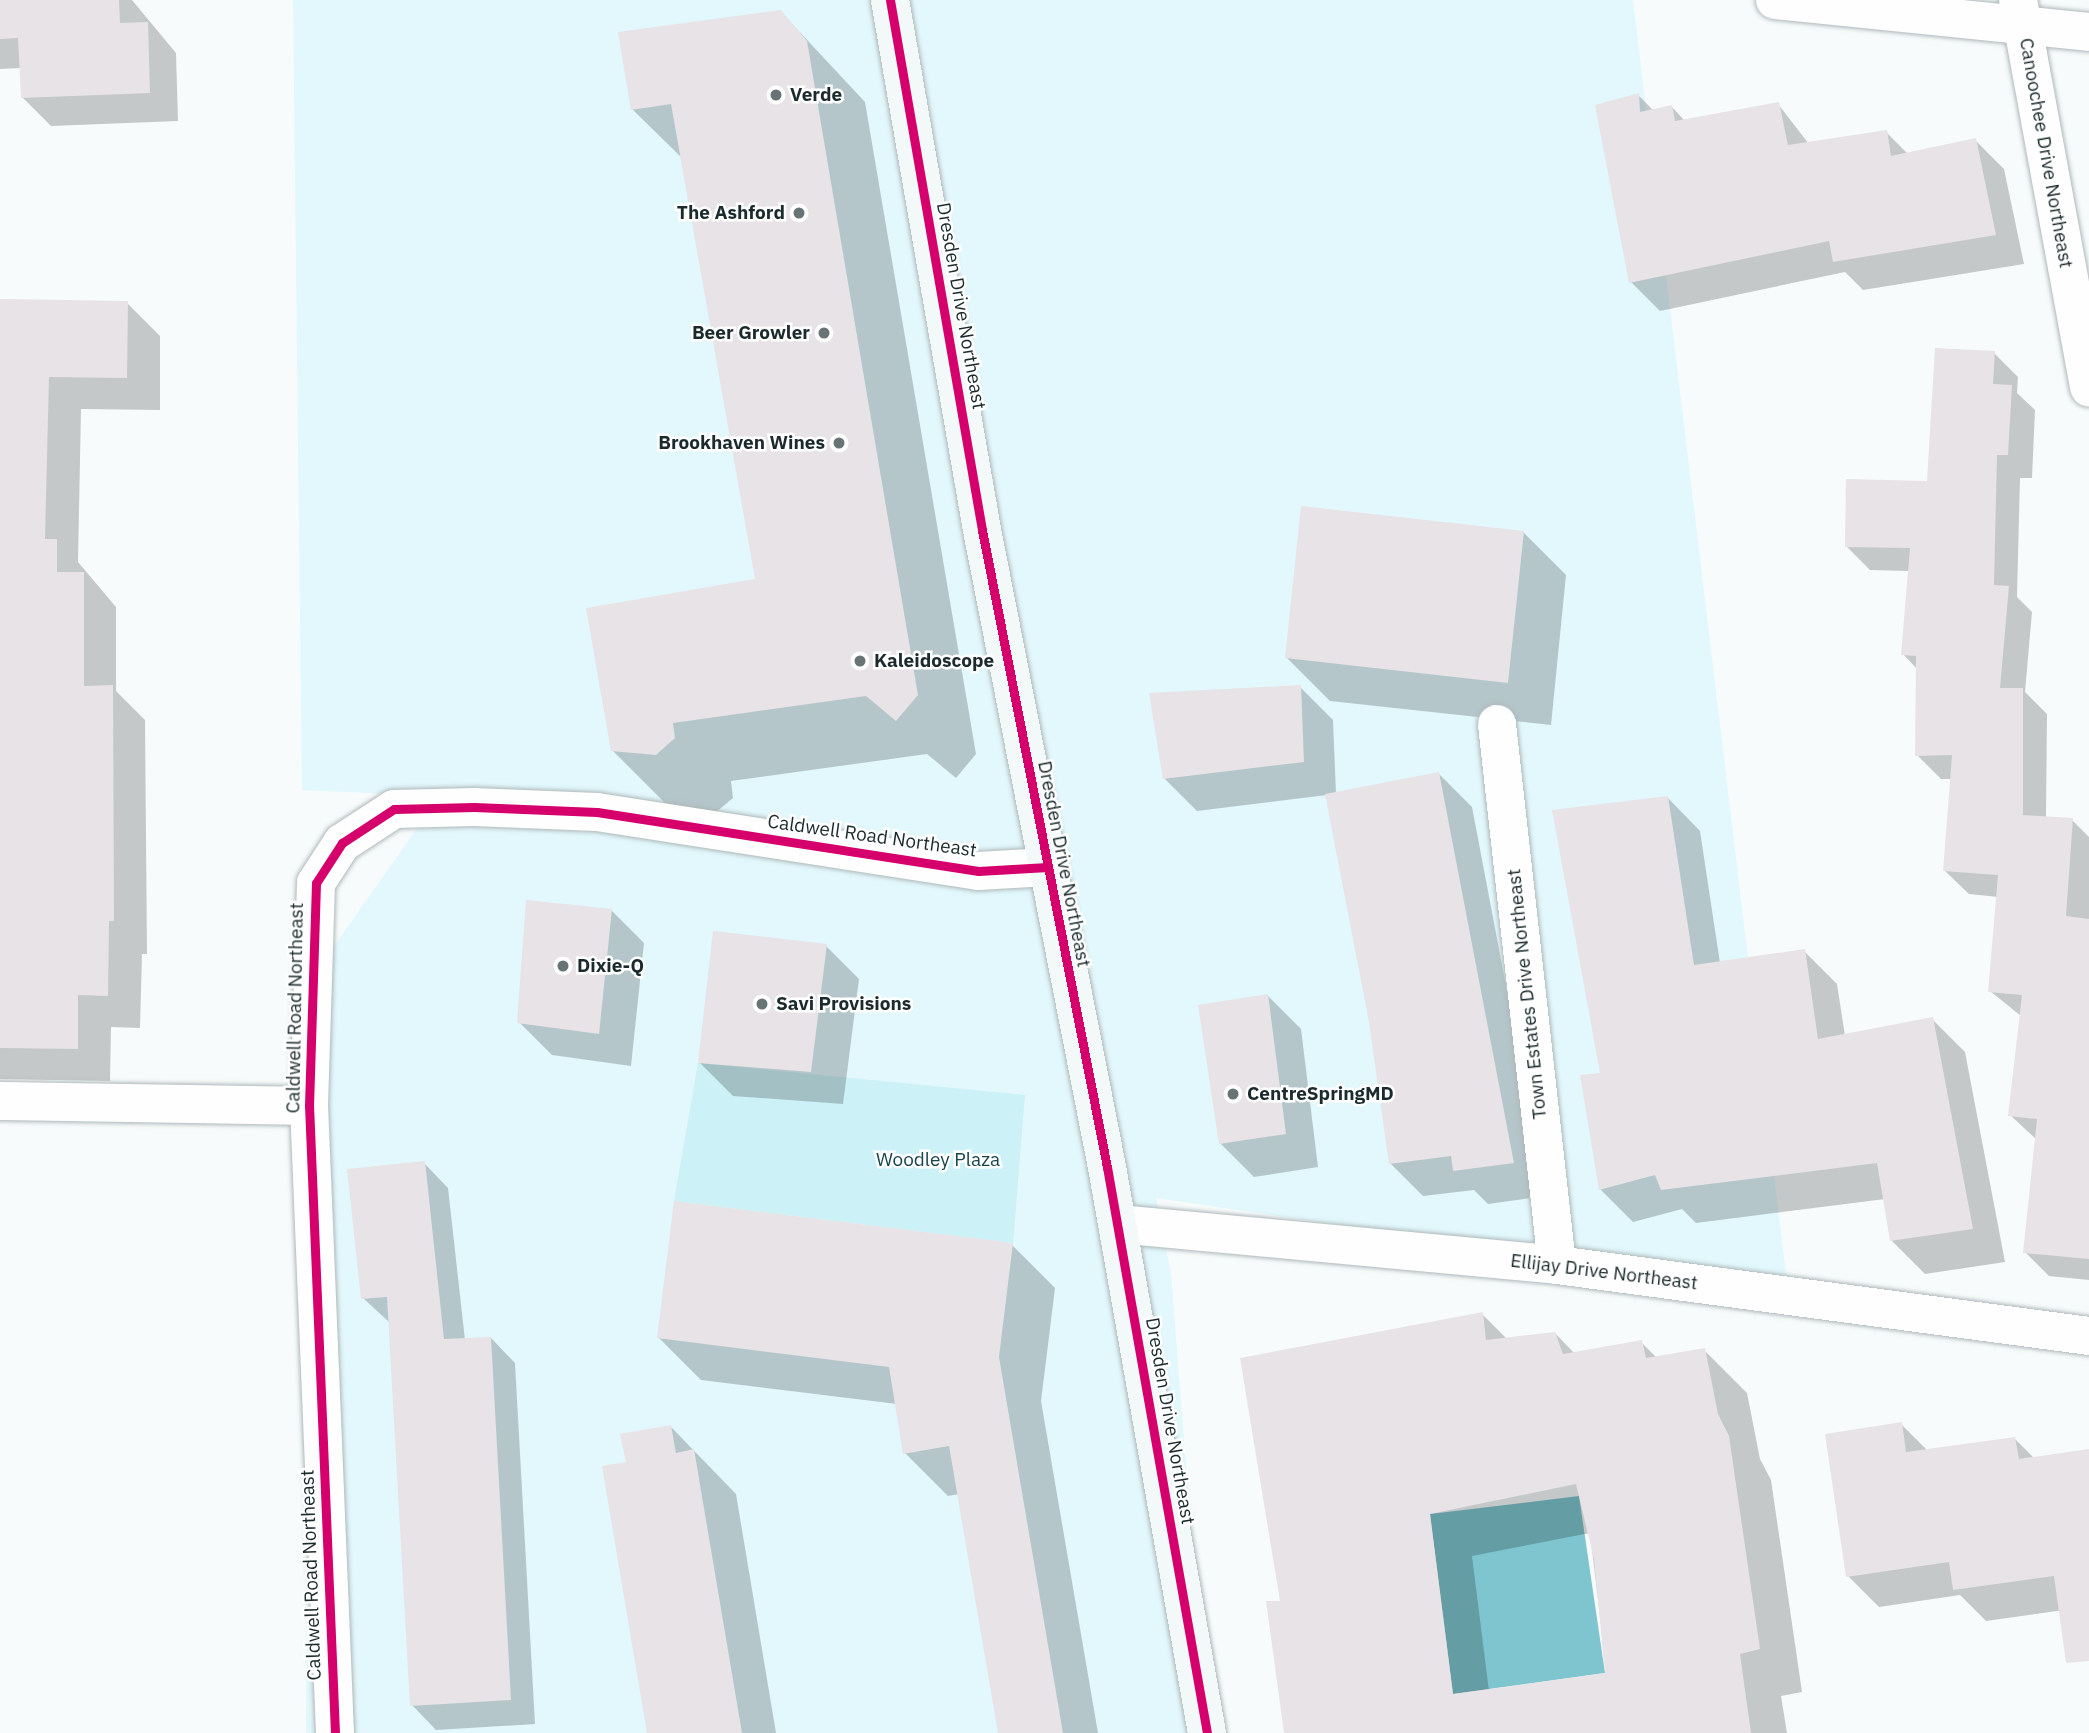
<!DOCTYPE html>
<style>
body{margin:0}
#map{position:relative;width:2089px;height:1733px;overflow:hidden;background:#f7fbfc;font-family:"IBM Plex Sans",sans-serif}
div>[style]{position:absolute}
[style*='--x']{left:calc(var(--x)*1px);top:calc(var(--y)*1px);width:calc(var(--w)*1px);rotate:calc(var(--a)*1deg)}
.built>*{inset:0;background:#e2f8fc}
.green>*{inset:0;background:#ccf1f6}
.water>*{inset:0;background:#7fc5cf}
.shadow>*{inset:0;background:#0003}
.building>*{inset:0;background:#e7e3e6}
.roads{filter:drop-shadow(0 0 2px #afb8b9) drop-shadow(0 0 2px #afb8b9)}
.street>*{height:38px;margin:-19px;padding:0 19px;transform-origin:19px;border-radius:19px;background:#fefeff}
.secondary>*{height:38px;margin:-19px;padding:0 19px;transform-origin:19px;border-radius:19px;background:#f3f8f8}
.cycleway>*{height:9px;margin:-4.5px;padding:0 4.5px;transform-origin:4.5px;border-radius:4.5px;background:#d6006c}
.dots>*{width:19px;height:19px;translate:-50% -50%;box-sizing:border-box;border:4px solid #fff;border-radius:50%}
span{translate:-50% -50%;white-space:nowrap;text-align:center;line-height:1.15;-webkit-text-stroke:5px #fff;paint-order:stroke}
.poi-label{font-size:19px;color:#1b2a2c;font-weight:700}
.left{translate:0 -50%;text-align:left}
.right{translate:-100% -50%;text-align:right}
.street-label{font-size:19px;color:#1b2a2c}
.park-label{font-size:19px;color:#18454c}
</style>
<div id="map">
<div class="built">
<div style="clip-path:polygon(293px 0,1633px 0,1788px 1291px,1156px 1198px,1171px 1274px,1207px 1733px,306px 1733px,310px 980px,440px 796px,302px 790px)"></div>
</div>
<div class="green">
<div style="clip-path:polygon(698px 1063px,1025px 1095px,1013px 1243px,674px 1201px)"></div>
</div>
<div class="water">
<div style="clip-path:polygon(1579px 1496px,1605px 1673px,1453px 1694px,1430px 1514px)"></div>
</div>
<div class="shadow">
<div style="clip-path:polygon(0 0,132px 0,176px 53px,178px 121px,51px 126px,22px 97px,21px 68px,0 69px)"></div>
<div style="clip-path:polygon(781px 12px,865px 102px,976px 754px,956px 778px,927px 754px,731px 781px,733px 798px,715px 813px,671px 809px,612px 750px,757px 580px,683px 159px,632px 109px)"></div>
<div style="clip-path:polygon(1638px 95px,1654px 111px,1672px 107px,1685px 121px,1778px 104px,1809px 144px,1886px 132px,1908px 154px,1975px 140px,2004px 169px,2024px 264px,1863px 290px,1845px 272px,1660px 311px,1631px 282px)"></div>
<div style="clip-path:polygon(0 301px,127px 303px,160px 336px,160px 410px,81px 409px,78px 562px,116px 607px,116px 691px,145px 720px,147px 954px,142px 954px,140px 1028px,111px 1027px,110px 1081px,0 1079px)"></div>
<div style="clip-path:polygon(1994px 353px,2018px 377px,2017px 393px,2035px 410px,2032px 478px,2020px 478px,2017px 597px,2032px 612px,2025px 692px,2047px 714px,2046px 818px,2072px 820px,2089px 837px,2089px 1280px,2049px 1276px,2025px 1252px,2036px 1139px,2010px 1115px,2021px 1016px,1990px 991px,1998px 897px,1969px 894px,1945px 871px,1952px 779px,1941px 779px,1917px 755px,1917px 669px,1903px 654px,1909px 571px,1870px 570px,1846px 546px,1929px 482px)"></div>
<div style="clip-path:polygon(1523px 532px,1566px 575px,1551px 725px,1330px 701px,1287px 658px)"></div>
<div style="clip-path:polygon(1300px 687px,1333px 720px,1336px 794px,1439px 774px,1472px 807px,1546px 1196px,1488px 1204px,1474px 1190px,1423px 1196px,1390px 1163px,1371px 1021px,1327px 795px,1197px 811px,1164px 778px)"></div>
<div style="clip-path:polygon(1667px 797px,1700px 831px,1720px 963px,1804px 951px,1837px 984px,1845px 1036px,1932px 1019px,1965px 1052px,2005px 1262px,1925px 1274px,1892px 1241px,1885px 1199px,1696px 1223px,1682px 1209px,1633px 1222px,1600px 1189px,1602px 1075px)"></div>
<div style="clip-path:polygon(611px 910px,644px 943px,631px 1066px,552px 1055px,519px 1022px)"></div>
<div style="clip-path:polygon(826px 946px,859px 979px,843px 1104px,733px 1096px,700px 1063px)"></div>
<div style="clip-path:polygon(1268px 996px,1301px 1029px,1318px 1167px,1254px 1177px,1221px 1144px)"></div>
<div style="clip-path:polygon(424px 1163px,448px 1188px,465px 1340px,491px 1338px,515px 1363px,535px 1724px,436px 1730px,412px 1705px,390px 1323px,363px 1298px)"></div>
<div style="clip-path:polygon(1012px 1245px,1055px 1288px,1041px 1401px,1098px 1733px,1000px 1733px,959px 1494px,948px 1496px,905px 1453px,897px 1404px,701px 1380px,659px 1338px)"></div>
<div style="clip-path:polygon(evenodd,1482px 1314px,1507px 1339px,1555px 1333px,1575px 1354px,1641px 1342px,1657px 1358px,1704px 1350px,1747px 1393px,1760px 1459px,1771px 1480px,1802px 1692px,1781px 1696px,1787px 1733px,1286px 1733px,1282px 1602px,1482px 1314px,1590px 1533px,1607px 1675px,1489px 1691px,1472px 1556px,1590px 1533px)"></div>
<div style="clip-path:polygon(1901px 1424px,1928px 1451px,2015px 1439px,2034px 1458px,2089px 1450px,2089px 1627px,2071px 1609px,1986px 1621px,1960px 1595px,1879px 1607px,1848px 1576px)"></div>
<div style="clip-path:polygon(671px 1427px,736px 1494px,776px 1733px,649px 1733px,628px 1463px)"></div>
</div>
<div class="building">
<div style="clip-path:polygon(0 0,119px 0,120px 23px,148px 22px,150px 93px,21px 98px,18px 38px,0 39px)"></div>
<div style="clip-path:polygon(781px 10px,807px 41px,918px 695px,896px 721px,866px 696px,673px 723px,675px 738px,656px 755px,611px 751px,586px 608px,755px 579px,671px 104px,631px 110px,618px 32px)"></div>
<div style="clip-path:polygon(1639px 93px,1640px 112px,1672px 105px,1675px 121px,1779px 102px,1788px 145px,1887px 130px,1891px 156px,1976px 138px,1996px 235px,1833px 262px,1829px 241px,1629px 283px,1595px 105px)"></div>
<div style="clip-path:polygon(0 299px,128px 301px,127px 378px,49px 377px,45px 539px,57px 539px,57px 572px,84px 572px,84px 686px,113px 685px,114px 921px,109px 921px,108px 996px,78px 995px,78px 1049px,0 1048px)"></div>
<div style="clip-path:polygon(1935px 348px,1995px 351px,1993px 384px,2012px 385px,2008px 455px,1997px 455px,1994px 585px,2009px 586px,2000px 688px,2023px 688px,2023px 815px,2073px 818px,2066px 916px,2089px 919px,2089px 1259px,2023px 1253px,2037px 1119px,2008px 1116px,2022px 995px,1988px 992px,1998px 875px,1943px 871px,1952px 755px,1915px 756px,1916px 656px,1901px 655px,1910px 548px,1845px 547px,1846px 479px,1927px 481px)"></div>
<div style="clip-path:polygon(1301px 506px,1524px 531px,1508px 683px,1285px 658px)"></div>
<div style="clip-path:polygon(1301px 685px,1304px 762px,1163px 779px,1149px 693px)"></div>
<div style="clip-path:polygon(1439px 772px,1514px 1163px,1453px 1171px,1451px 1156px,1389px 1164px,1369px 1022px,1325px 794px)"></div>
<div style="clip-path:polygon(1668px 796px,1694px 965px,1805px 949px,1818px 1039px,1933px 1017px,1973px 1229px,1890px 1241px,1877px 1163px,1661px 1190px,1655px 1175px,1599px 1190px,1580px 1075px,1600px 1073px,1552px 810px)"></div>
<div style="clip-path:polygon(526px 900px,612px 909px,599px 1034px,517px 1023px)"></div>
<div style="clip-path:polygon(713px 931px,827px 944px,811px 1072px,698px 1063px)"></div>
<div style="clip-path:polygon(1268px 994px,1286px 1134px,1219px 1144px,1198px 1005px)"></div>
<div style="clip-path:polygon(425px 1161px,444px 1339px,491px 1337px,511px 1700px,410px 1706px,387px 1297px,361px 1299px,347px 1169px)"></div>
<div style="clip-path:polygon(674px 1201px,1013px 1243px,999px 1357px,1063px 1733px,998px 1733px,949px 1446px,903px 1454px,889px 1367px,657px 1338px)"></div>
<div style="clip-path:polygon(evenodd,1483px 1312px,1486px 1340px,1555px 1332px,1563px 1354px,1642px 1340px,1646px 1358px,1705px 1348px,1718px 1414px,1729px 1436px,1760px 1649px,1740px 1654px,1751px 1733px,1284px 1733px,1266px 1601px,1280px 1601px,1240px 1358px,1483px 1312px,1576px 1484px,1594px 1559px,1605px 1673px,1453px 1694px,1430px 1514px,1576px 1484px)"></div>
<div style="clip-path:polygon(1902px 1422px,1906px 1452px,2015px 1437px,2019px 1459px,2089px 1449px,2089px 1661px,2066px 1663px,2054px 1576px,1953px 1590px,1949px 1562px,1846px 1577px,1825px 1434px)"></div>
<div style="clip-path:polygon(671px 1425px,676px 1453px,694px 1449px,742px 1733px,647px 1733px,602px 1466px,626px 1462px,620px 1434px)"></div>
</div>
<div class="roads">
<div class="street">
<div style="--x:1775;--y:0;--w:316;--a:5.8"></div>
<div style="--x:2018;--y:0;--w:394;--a:79.6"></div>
<div style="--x:1497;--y:724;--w:544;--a:83.67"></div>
<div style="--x:0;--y:1101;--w:309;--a:0.9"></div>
<div style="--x:1118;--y:1224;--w:441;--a:5.3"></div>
<div style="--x:1557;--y:1265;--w:537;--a:7.6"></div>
<div style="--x:335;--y:1733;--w:628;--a:-92.37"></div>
<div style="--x:309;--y:1106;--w:223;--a:-88.2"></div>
<div style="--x:316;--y:883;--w:48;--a:-57"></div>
<div style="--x:342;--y:843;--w:62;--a:-33.2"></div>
<div style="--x:394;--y:809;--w:80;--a:-1.4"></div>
<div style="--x:474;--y:807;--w:123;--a:2.3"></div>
<div style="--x:597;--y:812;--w:386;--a:8.8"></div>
<div style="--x:978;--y:871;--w:70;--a:-3.3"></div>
</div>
<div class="secondary">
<div style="--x:890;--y:0;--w:538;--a:80.15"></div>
<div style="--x:982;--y:530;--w:649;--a:78.9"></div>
<div style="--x:1107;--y:1167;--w:575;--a:79.98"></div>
</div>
</div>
<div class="cycleway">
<div style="--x:890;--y:0;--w:538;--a:80.15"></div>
<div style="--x:982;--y:530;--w:649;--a:78.9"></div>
<div style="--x:1107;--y:1167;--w:575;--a:79.98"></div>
<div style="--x:335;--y:1733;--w:628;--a:-92.37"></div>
<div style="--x:309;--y:1106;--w:223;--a:-88.2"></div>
<div style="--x:316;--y:883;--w:48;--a:-57"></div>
<div style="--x:342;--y:843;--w:62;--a:-33.2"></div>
<div style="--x:394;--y:809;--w:80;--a:-1.4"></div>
<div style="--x:474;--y:807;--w:123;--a:2.3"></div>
<div style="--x:597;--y:812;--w:386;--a:8.8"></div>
<div style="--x:978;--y:871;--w:70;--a:-3.3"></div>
</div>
<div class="dots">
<div style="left:776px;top:95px;background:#687375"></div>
<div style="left:799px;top:213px;background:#687375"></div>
<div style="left:824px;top:333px;background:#687375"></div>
<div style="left:839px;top:443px;background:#687375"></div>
<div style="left:860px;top:661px;background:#687375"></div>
<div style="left:563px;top:966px;background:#687375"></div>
<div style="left:762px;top:1004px;background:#687375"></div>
<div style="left:1233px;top:1094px;background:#687375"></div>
</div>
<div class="poi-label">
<span class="left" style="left:790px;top:95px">Verde</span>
<span class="right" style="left:785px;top:213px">The Ashford</span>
<span class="right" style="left:810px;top:333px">Beer Growler</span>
<span class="right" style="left:825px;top:443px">Brookhaven Wines</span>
<span class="left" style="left:874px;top:661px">Kaleidoscope</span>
<span class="left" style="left:577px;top:966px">Dixie-Q</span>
<span class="left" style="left:776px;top:1004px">Savi Provisions</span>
<span class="left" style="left:1247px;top:1094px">CentreSpringMD</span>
</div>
<div class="street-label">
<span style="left:2046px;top:153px;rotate:80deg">Canoochee Drive Northeast</span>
<span style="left:961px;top:306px;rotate:80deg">Dresden Drive Northeast</span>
<span style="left:872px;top:836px;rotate:8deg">Caldwell Road Northeast</span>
<span style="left:1064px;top:864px;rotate:79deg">Dresden Drive Northeast</span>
<span style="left:1527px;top:994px;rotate:-96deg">Town Estates Drive Northeast</span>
<span style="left:295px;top:1008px;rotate:-89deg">Caldwell Road Northeast</span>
<span style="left:1604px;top:1272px;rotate:7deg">Ellijay Drive Northeast</span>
<span style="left:1170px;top:1421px;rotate:80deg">Dresden Drive Northeast</span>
<span style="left:311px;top:1575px;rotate:-92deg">Caldwell Road Northeast</span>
</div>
<div class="park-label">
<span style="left:938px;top:1160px">Woodley Plaza</span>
</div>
</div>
